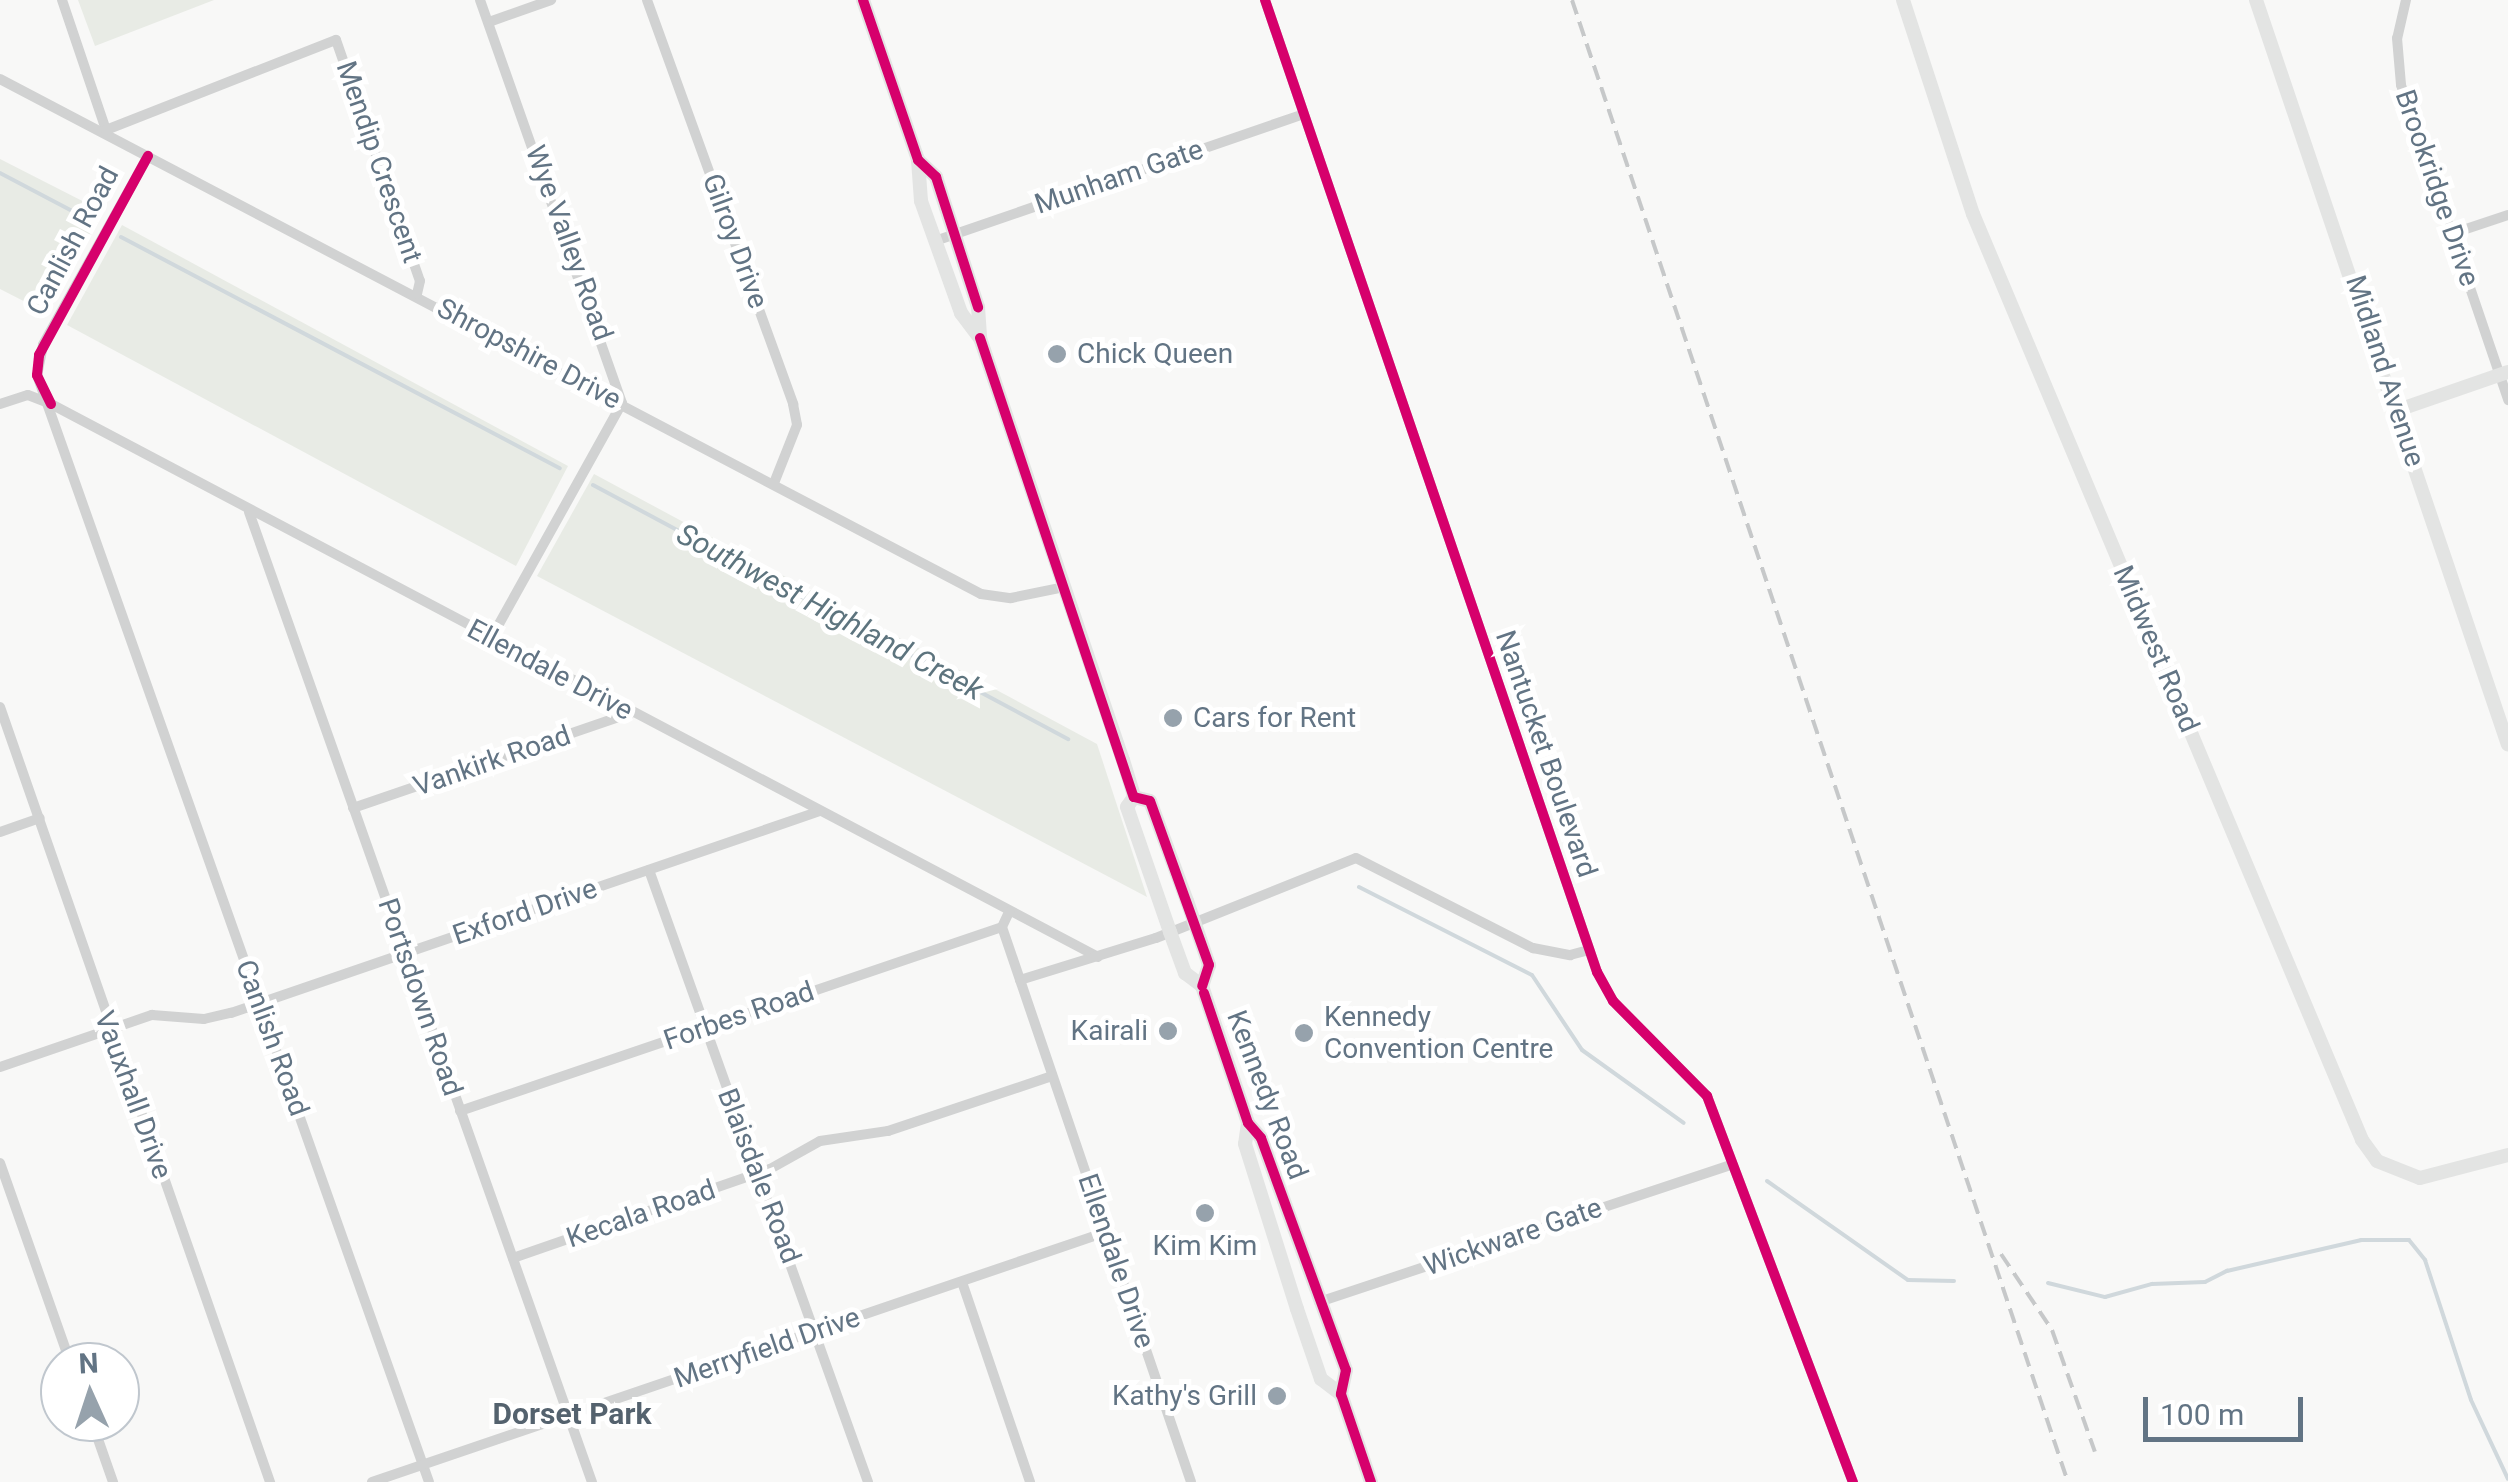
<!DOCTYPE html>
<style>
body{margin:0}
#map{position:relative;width:2508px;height:1482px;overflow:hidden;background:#f8f8f7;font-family:Roboto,sans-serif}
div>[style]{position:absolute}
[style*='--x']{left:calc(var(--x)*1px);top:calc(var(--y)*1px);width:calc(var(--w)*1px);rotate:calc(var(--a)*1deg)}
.green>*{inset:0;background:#e8ebe5}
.stream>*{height:4px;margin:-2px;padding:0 2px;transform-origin:2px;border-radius:2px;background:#d0d8dc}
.street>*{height:10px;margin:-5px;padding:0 5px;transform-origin:5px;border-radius:5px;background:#d1d2d2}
.secondary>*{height:14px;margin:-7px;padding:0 7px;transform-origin:7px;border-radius:7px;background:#e3e4e3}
.rail>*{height:4px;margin-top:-2px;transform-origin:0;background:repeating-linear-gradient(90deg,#c6c8c9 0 15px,transparent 0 23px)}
.cycleway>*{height:10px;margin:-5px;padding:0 5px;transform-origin:5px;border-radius:5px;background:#d6006c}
.dots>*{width:28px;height:28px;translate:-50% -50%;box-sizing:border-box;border:5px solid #fff;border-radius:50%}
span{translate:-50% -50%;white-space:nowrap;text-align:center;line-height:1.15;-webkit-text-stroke:10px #fff;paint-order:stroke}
.street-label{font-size:28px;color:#627484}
.poi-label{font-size:28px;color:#627484}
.left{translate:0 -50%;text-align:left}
.right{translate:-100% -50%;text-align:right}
.water-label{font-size:30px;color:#5d747e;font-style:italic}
.neighbourhood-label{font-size:30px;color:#54626e;font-weight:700}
.north{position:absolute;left:40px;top:1342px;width:100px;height:100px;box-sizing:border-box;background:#fff;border:2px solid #c0c7ce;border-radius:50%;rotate:357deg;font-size:28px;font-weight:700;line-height:40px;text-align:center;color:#627484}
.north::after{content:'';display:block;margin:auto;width:35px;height:45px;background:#96a2ac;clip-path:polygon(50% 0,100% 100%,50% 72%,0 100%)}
.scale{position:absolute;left:2143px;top:1397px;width:160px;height:45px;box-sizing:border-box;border:5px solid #627484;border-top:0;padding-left:12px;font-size:30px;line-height:35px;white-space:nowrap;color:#627484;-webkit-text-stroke:8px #fff;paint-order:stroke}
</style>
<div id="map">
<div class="green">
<div style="clip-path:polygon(78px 0,214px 0,95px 46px)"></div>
<div style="clip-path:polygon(0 159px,102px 211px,47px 313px,0 289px)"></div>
<div style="clip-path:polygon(122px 225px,568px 466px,516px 566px,67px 325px)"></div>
<div style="clip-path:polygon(594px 474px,1097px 744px,1147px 897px,537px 576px)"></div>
</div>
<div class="stream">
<div style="--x:0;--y:173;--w:101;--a:27.8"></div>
<div style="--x:121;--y:237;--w:496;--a:27.8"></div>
<div style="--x:593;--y:485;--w:539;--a:28.14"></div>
<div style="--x:1359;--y:887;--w:194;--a:27"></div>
<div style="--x:1532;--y:975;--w:90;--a:56.3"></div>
<div style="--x:1582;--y:1050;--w:125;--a:35.6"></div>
<div style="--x:1767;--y:1181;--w:172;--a:35.1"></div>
<div style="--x:1908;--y:1280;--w:46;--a:1.2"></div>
<div style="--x:2048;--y:1283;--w:59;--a:13.8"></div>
<div style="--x:2105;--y:1297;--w:49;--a:-15.5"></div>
<div style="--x:2152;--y:1284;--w:53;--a:-2.2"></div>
<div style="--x:2205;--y:1282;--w:25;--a:-27"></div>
<div style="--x:2227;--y:1271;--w:138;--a:-13"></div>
<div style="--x:2361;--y:1240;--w:48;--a:0"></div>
<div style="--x:2409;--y:1240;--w:26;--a:51"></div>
<div style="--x:2425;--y:1260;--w:147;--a:71.8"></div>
<div style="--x:2471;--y:1400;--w:87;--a:64.9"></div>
</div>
<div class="street">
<div style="--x:62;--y:0;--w:137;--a:71.3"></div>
<div style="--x:480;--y:0;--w:427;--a:70.6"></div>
<div style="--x:622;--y:403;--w:269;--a:119.1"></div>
<div style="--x:647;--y:0;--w:430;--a:70.1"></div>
<div style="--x:793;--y:404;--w:21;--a:79"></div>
<div style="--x:797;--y:425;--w:62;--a:111.6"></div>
<div style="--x:1265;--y:0;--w:1027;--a:71.14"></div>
<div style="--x:1597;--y:972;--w:33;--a:61"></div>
<div style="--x:1613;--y:1001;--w:134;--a:45.3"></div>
<div style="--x:1707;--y:1096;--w:413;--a:69.3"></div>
<div style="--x:2406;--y:0;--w:39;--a:103"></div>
<div style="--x:2397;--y:38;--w:47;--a:85.1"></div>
<div style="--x:2401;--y:85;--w:333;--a:71.2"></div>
<div style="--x:489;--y:22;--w:66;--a:-19.5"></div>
<div style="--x:0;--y:79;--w:1108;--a:27.7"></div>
<div style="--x:981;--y:594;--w:30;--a:8"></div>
<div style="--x:1011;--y:598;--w:54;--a:-11.7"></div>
<div style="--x:106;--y:130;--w:247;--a:-21.4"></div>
<div style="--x:336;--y:40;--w:255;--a:70.8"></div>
<div style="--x:420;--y:281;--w:13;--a:103"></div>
<div style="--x:148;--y:156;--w:216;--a:119.1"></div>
<div style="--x:43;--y:345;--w:31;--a:101"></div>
<div style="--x:37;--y:375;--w:1174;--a:70.5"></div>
<div style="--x:2451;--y:234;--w:60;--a:-18.4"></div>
<div style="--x:935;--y:241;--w:389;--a:-19"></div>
<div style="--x:0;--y:404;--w:29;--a:-18"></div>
<div style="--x:28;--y:395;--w:25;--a:21"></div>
<div style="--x:51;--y:404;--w:1184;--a:27.84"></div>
<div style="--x:249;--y:512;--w:1029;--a:70.53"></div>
<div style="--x:0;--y:707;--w:821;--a:70.79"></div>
<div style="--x:353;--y:808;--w:294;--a:-18.9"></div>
<div style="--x:0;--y:832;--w:42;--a:-19.3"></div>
<div style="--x:649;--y:870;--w:650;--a:70.31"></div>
<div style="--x:1002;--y:927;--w:586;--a:71.19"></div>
<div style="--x:1020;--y:980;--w:142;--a:-17.2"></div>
<div style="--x:1156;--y:938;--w:215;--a:-21.8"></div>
<div style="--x:1356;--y:858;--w:199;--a:27"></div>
<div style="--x:1533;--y:948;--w:38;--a:11"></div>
<div style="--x:1570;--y:955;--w:20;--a:-15"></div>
<div style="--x:0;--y:1067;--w:161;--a:-18.9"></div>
<div style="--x:152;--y:1015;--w:52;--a:4.4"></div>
<div style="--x:204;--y:1019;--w:28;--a:-13"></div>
<div style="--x:231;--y:1013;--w:623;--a:-18.93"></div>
<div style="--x:460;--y:1111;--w:572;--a:-18.75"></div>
<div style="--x:1002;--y:927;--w:17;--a:-65"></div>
<div style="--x:0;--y:1163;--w:211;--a:70.6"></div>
<div style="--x:513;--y:1258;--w:272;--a:-19.1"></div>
<div style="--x:770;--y:1169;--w:57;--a:-29.2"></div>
<div style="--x:820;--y:1141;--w:69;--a:-8.4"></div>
<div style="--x:888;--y:1131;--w:173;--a:-18.5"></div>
<div style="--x:962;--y:1282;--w:211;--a:71.2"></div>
<div style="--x:1319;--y:1302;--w:433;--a:-18.4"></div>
<div style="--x:92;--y:1422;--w:64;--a:70.7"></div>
<div style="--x:372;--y:1482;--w:775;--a:-18.81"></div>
</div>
<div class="secondary">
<div style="--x:863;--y:0;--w:169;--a:71"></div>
<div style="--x:918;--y:160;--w:41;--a:85.8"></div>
<div style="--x:921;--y:201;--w:119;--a:70.3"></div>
<div style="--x:961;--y:313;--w:30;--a:53"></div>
<div style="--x:1903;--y:0;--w:225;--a:71.9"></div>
<div style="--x:1973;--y:214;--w:1004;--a:67.21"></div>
<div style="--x:2362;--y:1140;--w:26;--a:54"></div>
<div style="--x:2377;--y:1161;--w:46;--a:21.6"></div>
<div style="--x:2420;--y:1178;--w:91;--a:-14.6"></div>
<div style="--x:2256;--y:0;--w:786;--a:71.31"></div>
<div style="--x:918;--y:160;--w:25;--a:43"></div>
<div style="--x:936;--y:177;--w:137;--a:72.1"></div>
<div style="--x:978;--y:307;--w:31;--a:86"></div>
<div style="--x:980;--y:338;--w:446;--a:71.3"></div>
<div style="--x:1123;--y:760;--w:39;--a:73"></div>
<div style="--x:1134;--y:797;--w:12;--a:125"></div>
<div style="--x:1127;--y:807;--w:132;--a:71"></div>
<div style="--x:1170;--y:932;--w:44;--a:69.9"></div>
<div style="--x:1185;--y:973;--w:21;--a:37"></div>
<div style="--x:1202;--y:986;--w:145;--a:71.4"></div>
<div style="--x:1248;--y:1123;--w:20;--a:49"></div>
<div style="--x:1261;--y:1138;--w:247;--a:69.9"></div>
<div style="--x:1346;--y:1370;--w:25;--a:102"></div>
<div style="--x:1341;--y:1394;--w:93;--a:71.2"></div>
<div style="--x:2398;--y:410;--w:116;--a:-19.1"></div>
<div style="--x:1134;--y:797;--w:16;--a:14"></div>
<div style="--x:1150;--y:801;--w:107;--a:69.7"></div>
<div style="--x:1187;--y:901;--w:68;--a:71"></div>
<div style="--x:1209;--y:965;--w:22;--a:108"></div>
<div style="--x:1248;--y:1123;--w:21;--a:98"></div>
<div style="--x:1245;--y:1144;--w:173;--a:72.5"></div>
<div style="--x:1297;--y:1309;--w:74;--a:71.1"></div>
<div style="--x:1321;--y:1379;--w:25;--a:37"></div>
</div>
<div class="rail">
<div style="--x:1572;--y:0;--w:1563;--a:71.5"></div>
<div style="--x:2001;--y:1254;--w:92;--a:56.1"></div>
<div style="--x:2052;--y:1330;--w:129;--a:70.6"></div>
</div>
<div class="cycleway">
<div style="--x:863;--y:0;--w:169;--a:71"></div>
<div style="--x:918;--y:160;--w:25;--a:43"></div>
<div style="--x:936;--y:177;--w:137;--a:72.1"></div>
<div style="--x:1265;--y:0;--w:1027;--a:71.14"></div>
<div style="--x:1597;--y:972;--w:33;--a:61"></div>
<div style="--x:1613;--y:1001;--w:134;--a:45.3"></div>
<div style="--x:1707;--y:1096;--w:413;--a:69.3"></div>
<div style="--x:980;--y:338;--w:484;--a:71.5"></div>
<div style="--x:1134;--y:797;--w:16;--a:14"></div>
<div style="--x:1150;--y:801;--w:174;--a:70.2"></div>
<div style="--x:1209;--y:965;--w:22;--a:108"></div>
<div style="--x:51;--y:404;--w:32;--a:-116"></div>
<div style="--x:37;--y:375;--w:20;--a:-84"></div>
<div style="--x:39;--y:355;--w:227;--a:-61.3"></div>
<div style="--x:1204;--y:993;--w:137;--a:71.3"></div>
<div style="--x:1248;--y:1123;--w:20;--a:49"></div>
<div style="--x:1261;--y:1138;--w:247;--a:69.9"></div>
<div style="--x:1346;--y:1370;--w:25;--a:102"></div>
<div style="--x:1341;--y:1394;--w:93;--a:71.2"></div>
</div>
<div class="dots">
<div style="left:1057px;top:354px;background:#96a2ac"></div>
<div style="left:1173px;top:718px;background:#96a2ac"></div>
<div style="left:1168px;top:1031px;background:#96a2ac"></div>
<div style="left:1304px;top:1033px;background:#96a2ac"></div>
<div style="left:1205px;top:1213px;background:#96a2ac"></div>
<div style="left:1277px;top:1396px;background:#96a2ac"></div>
</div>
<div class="street-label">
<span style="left:379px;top:162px;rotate:71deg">Mendip Crescent</span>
<span style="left:1119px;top:177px;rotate:-19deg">Munham Gate</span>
<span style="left:2437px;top:188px;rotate:71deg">Brookridge Drive</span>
<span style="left:73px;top:241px;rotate:-62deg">Canlish Road</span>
<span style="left:735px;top:241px;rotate:70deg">Gilroy Drive</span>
<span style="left:569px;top:243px;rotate:70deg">Wye Valley Road</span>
<span style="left:529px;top:354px;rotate:28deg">Shropshire Drive</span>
<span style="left:2385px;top:371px;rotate:72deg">Midland Avenue</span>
<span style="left:2156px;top:649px;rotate:67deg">Midwest Road</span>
<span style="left:550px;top:670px;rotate:28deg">Ellendale Drive</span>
<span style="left:1546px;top:754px;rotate:71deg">Nantucket Boulevard</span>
<span style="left:492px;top:761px;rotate:-19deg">Vankirk Road</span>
<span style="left:525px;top:912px;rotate:-19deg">Exford Drive</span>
<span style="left:420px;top:997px;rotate:71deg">Portsdown Road</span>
<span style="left:739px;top:1016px;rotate:-19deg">Forbes Road</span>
<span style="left:272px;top:1038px;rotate:70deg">Canlish Road</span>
<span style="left:133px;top:1095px;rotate:70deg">Vauxhall Drive</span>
<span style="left:1267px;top:1095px;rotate:69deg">Kennedy Road</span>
<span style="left:759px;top:1176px;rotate:69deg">Blaisdale Road</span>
<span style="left:641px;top:1214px;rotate:-19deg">Kecala Road</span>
<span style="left:1513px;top:1237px;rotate:-19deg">Wickware Gate</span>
<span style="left:1116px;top:1261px;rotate:71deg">Ellendale Drive</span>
<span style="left:767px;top:1348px;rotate:-19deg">Merryfield Drive</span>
</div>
<div class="poi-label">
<span class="left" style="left:1077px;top:354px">Chick Queen</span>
<span class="left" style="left:1193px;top:718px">Cars for Rent</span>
<span class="left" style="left:1324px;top:1033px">Kennedy<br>Convention Centre</span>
<span class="right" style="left:1148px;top:1031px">Kairali</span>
<span style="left:1205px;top:1246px">Kim Kim</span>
<span class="right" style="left:1257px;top:1396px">Kathy's Grill</span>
</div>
<div class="water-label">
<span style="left:830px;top:612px;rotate:28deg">Southwest Highland Creek</span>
</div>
<div class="neighbourhood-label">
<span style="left:572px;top:1414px">Dorset Park</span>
</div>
<div class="north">N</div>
<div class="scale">100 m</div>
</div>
